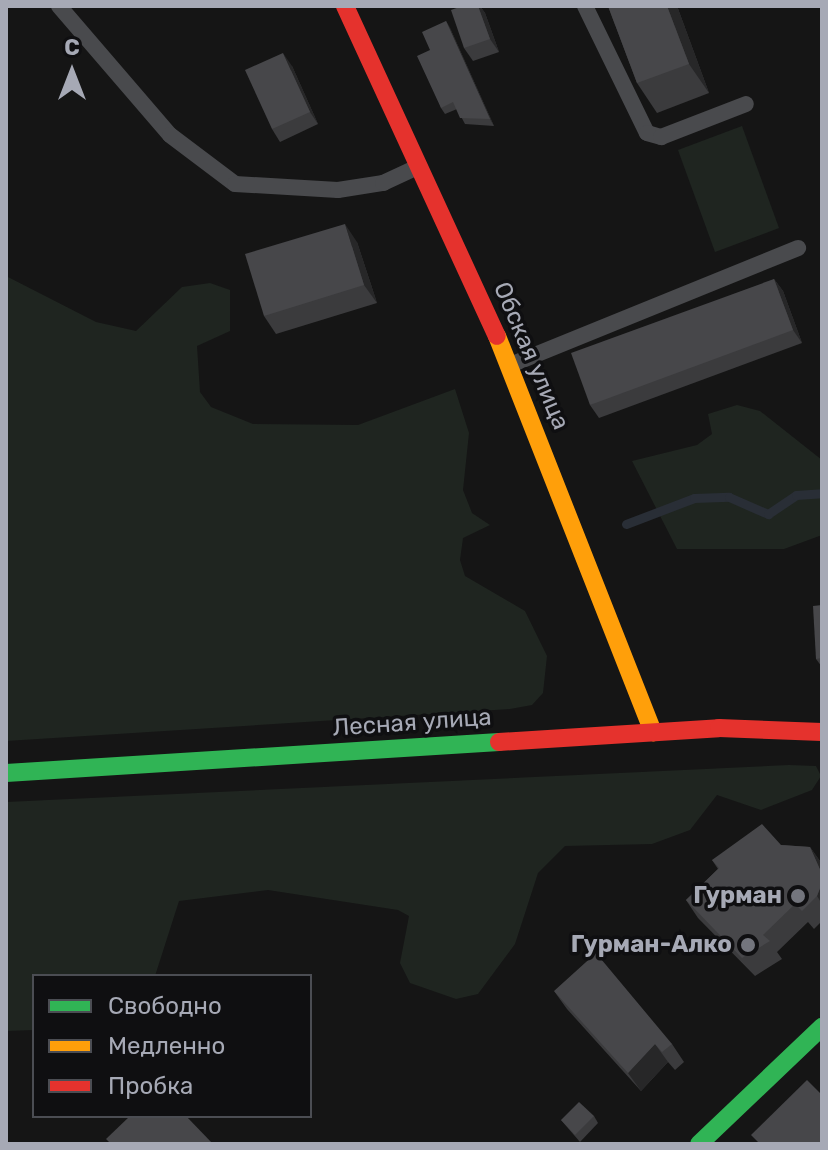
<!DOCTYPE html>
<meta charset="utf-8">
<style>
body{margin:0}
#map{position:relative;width:828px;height:1150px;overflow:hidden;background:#151515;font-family:Rubik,sans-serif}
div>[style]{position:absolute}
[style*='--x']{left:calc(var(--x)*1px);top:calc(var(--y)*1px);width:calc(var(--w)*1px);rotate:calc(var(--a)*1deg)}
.green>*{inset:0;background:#1f2520}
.stream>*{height:9px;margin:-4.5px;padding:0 4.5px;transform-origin:4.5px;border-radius:4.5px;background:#292e36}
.lane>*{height:16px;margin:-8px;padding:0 8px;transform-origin:8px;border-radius:8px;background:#494a4d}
.fast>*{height:18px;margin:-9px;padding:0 9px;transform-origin:9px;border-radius:9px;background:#30b455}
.slow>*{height:18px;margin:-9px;padding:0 9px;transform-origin:9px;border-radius:9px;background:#ff9f0a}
.jam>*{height:18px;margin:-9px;padding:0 9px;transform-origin:9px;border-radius:9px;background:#e5322d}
.wall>*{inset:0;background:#3b3b3d}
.shaded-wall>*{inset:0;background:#272728}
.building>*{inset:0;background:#47474a}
.dots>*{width:22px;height:22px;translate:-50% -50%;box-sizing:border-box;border:4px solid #0f0f11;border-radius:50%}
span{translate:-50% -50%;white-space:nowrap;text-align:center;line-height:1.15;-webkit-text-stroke:7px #0f0f11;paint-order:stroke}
.street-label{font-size:24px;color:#a6a9b5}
.poi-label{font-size:24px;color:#a6a9b5;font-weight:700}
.right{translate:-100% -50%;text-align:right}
.frame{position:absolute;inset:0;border:8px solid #a6a9b5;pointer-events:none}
.legend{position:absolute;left:32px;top:974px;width:280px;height:144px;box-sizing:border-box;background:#0f0f11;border:2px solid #4b4d53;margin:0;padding:10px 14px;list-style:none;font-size:24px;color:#a6a9b5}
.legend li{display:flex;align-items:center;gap:16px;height:40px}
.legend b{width:40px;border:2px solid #4b4d53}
.north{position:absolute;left:32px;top:32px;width:80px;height:80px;-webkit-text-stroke:6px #0f0f11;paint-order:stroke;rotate:0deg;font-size:22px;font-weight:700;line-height:32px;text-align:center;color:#a6a9b5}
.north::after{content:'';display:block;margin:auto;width:28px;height:36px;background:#a6a9b5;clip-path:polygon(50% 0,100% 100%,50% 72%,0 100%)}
</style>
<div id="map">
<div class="green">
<div style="clip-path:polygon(742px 126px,779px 228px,715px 252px,678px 150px)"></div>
<div style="clip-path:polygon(6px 276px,96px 322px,136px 331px,182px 287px,210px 283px,230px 290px,230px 331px,197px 346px,200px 392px,211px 407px,253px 424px,358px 425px,455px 389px,469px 433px,463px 490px,472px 513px,490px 525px,463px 538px,460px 560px,465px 576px,525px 611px,547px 656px,543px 693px,532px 705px,510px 709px,6px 741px)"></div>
<div style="clip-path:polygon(737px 405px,760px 411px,822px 460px,822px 535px,784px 549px,677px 549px,632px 461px,697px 445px,712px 434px,708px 414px)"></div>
<div style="clip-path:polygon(789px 765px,816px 766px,821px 776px,812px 790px,761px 810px,717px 795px,690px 830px,652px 844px,565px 846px,538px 873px,515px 944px,478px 994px,456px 999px,410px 983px,400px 963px,409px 916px,398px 910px,268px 890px,179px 901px,155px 976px,34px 976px,34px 1030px,6px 1031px,6px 802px)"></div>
</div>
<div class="stream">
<div style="--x:626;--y:524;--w:73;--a:-20.9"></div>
<div style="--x:694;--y:498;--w:35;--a:-2"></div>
<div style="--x:729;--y:497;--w:43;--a:23.6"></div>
<div style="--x:768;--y:514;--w:34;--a:-34"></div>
<div style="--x:796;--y:495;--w:26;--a:-4"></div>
</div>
<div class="lane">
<div style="--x:59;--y:6;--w:170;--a:49.3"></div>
<div style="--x:170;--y:135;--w:81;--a:37"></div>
<div style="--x:235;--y:184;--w:103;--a:3.3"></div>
<div style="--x:338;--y:190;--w:46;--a:-8.8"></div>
<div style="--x:383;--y:183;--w:38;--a:-25"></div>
<div style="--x:585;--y:6;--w:141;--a:64"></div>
<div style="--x:647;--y:133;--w:15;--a:16"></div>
<div style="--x:661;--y:137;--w:91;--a:-21.2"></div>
<div style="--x:510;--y:365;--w:311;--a:-22.1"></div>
</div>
<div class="fast">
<div style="--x:6;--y:773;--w:494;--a:-3.6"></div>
<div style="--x:699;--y:1144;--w:170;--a:-43.6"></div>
</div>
<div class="slow">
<div style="--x:497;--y:336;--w:426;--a:68.5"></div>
</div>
<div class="jam">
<div style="--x:345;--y:6;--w:363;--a:65.3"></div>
<div style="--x:499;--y:742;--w:220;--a:-3.6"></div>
<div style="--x:719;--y:728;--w:103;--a:2.2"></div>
</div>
<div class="wall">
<div style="clip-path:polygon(462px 6px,480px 6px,485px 13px,499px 52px,473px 61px,464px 48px)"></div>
<div style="clip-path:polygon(608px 6px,677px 6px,709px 93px,657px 113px,637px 83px)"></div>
<div style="clip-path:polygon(446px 21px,450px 28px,494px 126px,465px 124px,457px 109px,445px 114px,441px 108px,430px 50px)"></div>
<div style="clip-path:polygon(292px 66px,318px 124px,280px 142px,272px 129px)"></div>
<div style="clip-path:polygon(357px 242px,377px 303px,276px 334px,264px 316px)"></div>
<div style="clip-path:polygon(774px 279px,783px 291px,802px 343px,599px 418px,590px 405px)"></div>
<div style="clip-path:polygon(822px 605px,822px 667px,816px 659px)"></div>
<div style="clip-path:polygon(781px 845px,810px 847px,822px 864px,822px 921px,814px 929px,808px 922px,777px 952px,782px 959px,755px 976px,698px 918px,686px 900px,718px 869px,712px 860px)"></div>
<div style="clip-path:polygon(554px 991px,672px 1044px,684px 1062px,675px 1070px,668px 1062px,641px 1091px,567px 1009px)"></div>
<div style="clip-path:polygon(594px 1116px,598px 1123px,580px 1142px,561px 1120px)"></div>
</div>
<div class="shaded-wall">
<div style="clip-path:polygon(478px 6px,480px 6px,485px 13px,499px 52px,490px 39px)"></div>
<div style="clip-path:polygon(667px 6px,677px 6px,709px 93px,689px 64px)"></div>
<div style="clip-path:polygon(446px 21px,450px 28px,494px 126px,490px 119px)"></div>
<div style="clip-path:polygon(283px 53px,292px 66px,318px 124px,310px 112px)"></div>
<div style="clip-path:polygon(345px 224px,357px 242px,377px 303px,364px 285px)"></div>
<div style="clip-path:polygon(774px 279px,783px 291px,802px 343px,793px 330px)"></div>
<div style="clip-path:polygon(810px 847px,822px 864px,822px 874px)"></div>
<div style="clip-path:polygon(822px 883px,822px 904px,817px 896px)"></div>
<div style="clip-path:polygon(655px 1044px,668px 1062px,641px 1091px,628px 1073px)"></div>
</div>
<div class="building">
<div style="clip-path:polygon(462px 6px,478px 6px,490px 39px,464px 48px,451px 10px)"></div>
<div style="clip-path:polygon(608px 6px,667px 6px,689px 64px,637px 83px)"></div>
<div style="clip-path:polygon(446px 21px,490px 119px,460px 118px,453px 102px,441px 108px,417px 56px,430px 50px,422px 32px)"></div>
<div style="clip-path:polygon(283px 53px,310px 112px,272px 129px,245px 70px)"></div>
<div style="clip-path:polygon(345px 224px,364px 285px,264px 316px,245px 254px)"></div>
<div style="clip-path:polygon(774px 279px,793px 330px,590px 405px,571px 353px)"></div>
<div style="clip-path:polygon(822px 605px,822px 658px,816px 659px,813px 606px)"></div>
<div style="clip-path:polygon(762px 824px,781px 845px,810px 847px,822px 874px,822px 883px,817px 896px,802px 911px,795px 904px,763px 935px,770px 941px,742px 958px,686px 900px,719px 868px,712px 860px)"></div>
<div style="clip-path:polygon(596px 953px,672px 1044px,662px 1052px,655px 1044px,628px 1073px,554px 991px)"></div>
<div style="clip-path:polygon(807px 1080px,822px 1095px,822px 1144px,760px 1144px,751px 1135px)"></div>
<div style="clip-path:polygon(579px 1102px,594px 1116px,575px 1135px,561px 1120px)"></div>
<div style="clip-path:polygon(130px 1116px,186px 1116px,213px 1144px,111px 1144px,106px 1139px)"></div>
</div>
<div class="dots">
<div style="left:798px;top:896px;background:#73757d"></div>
<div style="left:748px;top:945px;background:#73757d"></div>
</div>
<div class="street-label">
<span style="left:531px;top:356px;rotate:67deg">Обская улица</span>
<span style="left:412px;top:723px;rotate:-4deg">Лесная улица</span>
</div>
<div class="poi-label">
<span class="right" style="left:782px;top:896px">Гурман</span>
<span class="right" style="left:732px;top:945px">Гурман-Алко</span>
</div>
<div class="frame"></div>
<ul class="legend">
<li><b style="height:10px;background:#30b455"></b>Свободно</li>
<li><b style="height:10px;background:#ff9f0a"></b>Медленно</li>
<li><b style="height:10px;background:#e5322d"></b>Пробка</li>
</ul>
<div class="north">С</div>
</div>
